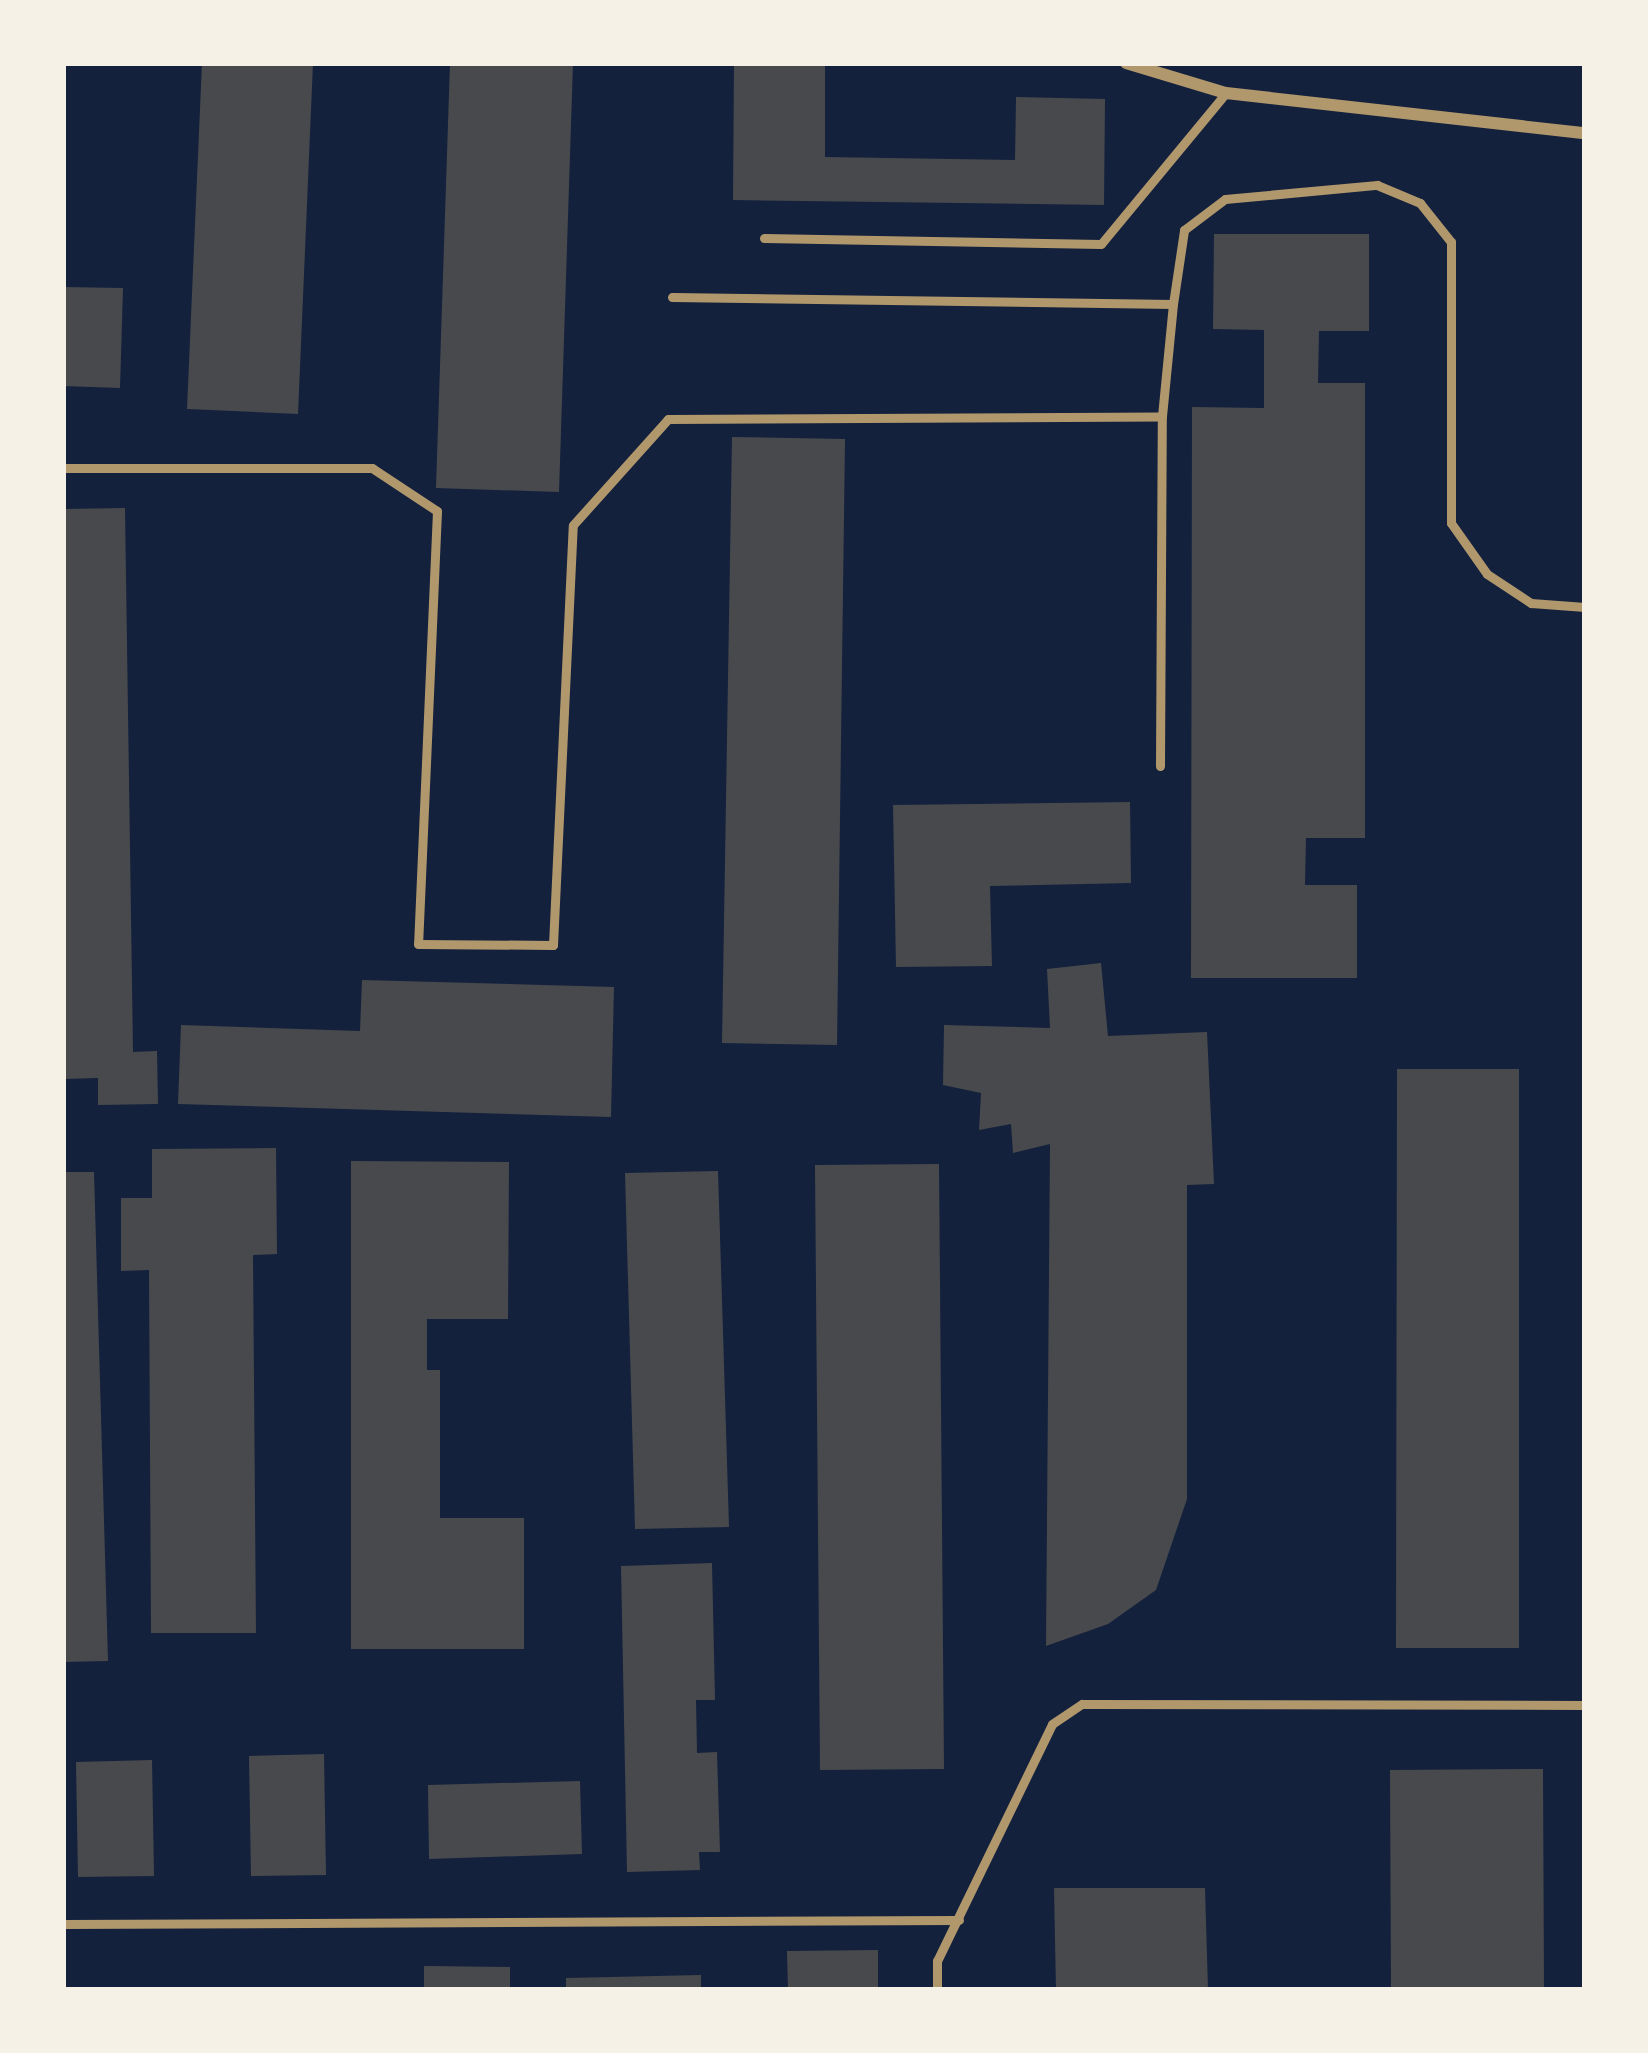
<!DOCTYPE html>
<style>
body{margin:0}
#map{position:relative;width:1648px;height:2053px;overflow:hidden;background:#14213d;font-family:Signika,sans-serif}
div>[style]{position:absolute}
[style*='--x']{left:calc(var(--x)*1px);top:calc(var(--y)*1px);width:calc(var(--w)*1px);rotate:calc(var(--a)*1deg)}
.building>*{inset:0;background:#48494c}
.service>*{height:9px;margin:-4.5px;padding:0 4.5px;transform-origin:4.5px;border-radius:4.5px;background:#b1986c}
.minor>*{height:12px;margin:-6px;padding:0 6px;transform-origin:6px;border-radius:6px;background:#b1986c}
span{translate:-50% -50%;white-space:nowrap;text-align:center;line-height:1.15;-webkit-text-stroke:10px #f6f1e7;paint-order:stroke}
.frame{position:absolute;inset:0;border:66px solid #f6f1e7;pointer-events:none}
</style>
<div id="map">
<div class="building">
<div style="clip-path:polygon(202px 63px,313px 63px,298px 414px,187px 409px)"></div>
<div style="clip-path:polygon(450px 63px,573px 63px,559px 492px,436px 488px)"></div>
<div style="clip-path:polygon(734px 63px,825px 63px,825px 157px,1015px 160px,1016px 97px,1105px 99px,1104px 205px,733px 200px)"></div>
<div style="clip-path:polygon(1214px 234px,1369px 234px,1369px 331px,1319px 331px,1318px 383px,1365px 383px,1365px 838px,1306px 838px,1305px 885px,1357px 885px,1357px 978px,1191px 978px,1192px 407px,1264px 408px,1264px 330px,1213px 329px)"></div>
<div style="clip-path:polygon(63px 287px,123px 288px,120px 388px,63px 386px)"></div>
<div style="clip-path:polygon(732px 437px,845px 439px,837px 1045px,722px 1043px)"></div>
<div style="clip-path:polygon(125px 508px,133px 1052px,157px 1051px,158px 1104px,98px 1105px,98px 1078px,63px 1079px,63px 509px)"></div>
<div style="clip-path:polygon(1130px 802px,1131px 883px,990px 886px,992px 966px,896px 967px,893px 805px)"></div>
<div style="clip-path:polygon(1101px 963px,1108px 1036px,1207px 1032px,1214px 1184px,1187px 1185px,1187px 1499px,1156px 1590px,1108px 1624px,1046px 1646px,1050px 1144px,1013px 1153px,1011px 1124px,979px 1130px,981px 1093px,943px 1085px,944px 1025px,1050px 1028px,1047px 969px)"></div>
<div style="clip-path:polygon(362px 980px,614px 987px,611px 1117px,178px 1104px,181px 1025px,360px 1031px)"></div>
<div style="clip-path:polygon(1397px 1069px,1519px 1069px,1519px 1648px,1396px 1648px)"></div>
<div style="clip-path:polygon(276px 1148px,277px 1254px,253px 1255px,256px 1633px,151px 1633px,149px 1270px,121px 1271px,121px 1198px,152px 1198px,152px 1149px)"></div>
<div style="clip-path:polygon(351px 1161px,509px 1162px,508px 1319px,427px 1319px,427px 1370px,440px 1370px,440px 1518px,524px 1518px,524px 1649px,351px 1649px)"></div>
<div style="clip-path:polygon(939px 1164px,944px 1769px,820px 1770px,815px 1165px)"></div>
<div style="clip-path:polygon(718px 1171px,729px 1527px,635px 1529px,625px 1173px)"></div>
<div style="clip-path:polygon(63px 1172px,94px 1172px,108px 1661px,63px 1662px)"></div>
<div style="clip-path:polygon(712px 1563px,715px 1700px,696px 1700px,697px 1753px,717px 1752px,720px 1852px,699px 1852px,700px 1870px,627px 1872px,621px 1566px)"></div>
<div style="clip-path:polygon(324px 1754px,326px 1875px,251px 1876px,249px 1756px)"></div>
<div style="clip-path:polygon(152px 1760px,154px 1876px,78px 1877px,76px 1762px)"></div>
<div style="clip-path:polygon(1543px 1769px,1544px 1990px,1391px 1990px,1390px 1770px)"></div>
<div style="clip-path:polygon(580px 1781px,582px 1854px,429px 1859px,428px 1785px)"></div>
<div style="clip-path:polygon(1054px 1888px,1205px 1888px,1208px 1990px,1056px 1990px)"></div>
<div style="clip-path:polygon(878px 1950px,878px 1990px,788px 1990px,787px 1951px)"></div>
<div style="clip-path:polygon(424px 1966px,510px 1967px,510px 1990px,424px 1990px)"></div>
<div style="clip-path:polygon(701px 1975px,701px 1990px,566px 1990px,566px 1978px)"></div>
</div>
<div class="service">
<div style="--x:764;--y:238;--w:337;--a:1"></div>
<div style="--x:1101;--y:244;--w:196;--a:-50.4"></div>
<div style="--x:672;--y:297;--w:501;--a:0.8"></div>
<div style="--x:63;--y:468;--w:309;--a:0"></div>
<div style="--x:372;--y:468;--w:78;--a:33.5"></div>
<div style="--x:437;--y:511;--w:433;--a:92.5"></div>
<div style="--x:418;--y:944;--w:135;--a:0.4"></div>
<div style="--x:553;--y:945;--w:420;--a:-87.3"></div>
<div style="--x:573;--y:525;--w:142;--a:-48.1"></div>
<div style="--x:668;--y:419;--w:494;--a:-0.3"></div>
<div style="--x:1160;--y:766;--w:350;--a:-89.7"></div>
<div style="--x:1162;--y:416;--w:113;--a:-84.4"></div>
<div style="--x:1173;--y:304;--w:75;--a:-81.5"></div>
<div style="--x:1184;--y:230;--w:51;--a:-37.1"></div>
<div style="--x:1225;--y:199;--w:153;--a:-5.3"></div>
<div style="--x:1377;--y:185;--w:47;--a:22.7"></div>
<div style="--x:1420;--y:203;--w:50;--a:51.5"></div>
<div style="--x:1451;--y:242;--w:281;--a:90"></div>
<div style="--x:1451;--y:523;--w:62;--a:54.8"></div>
<div style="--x:1487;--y:574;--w:53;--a:33.4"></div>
<div style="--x:1531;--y:603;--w:54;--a:4.2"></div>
<div style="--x:63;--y:1924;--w:896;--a:-0.26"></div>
<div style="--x:937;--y:1990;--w:29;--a:-90"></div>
<div style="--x:937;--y:1961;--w:263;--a:-64.1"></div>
<div style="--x:1052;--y:1724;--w:36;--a:-34"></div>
<div style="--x:1082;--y:1704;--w:503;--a:0.11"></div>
</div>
<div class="minor">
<div style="--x:1126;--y:63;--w:104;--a:16.7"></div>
<div style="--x:1226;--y:93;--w:361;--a:6.4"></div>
</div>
<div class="frame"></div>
</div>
